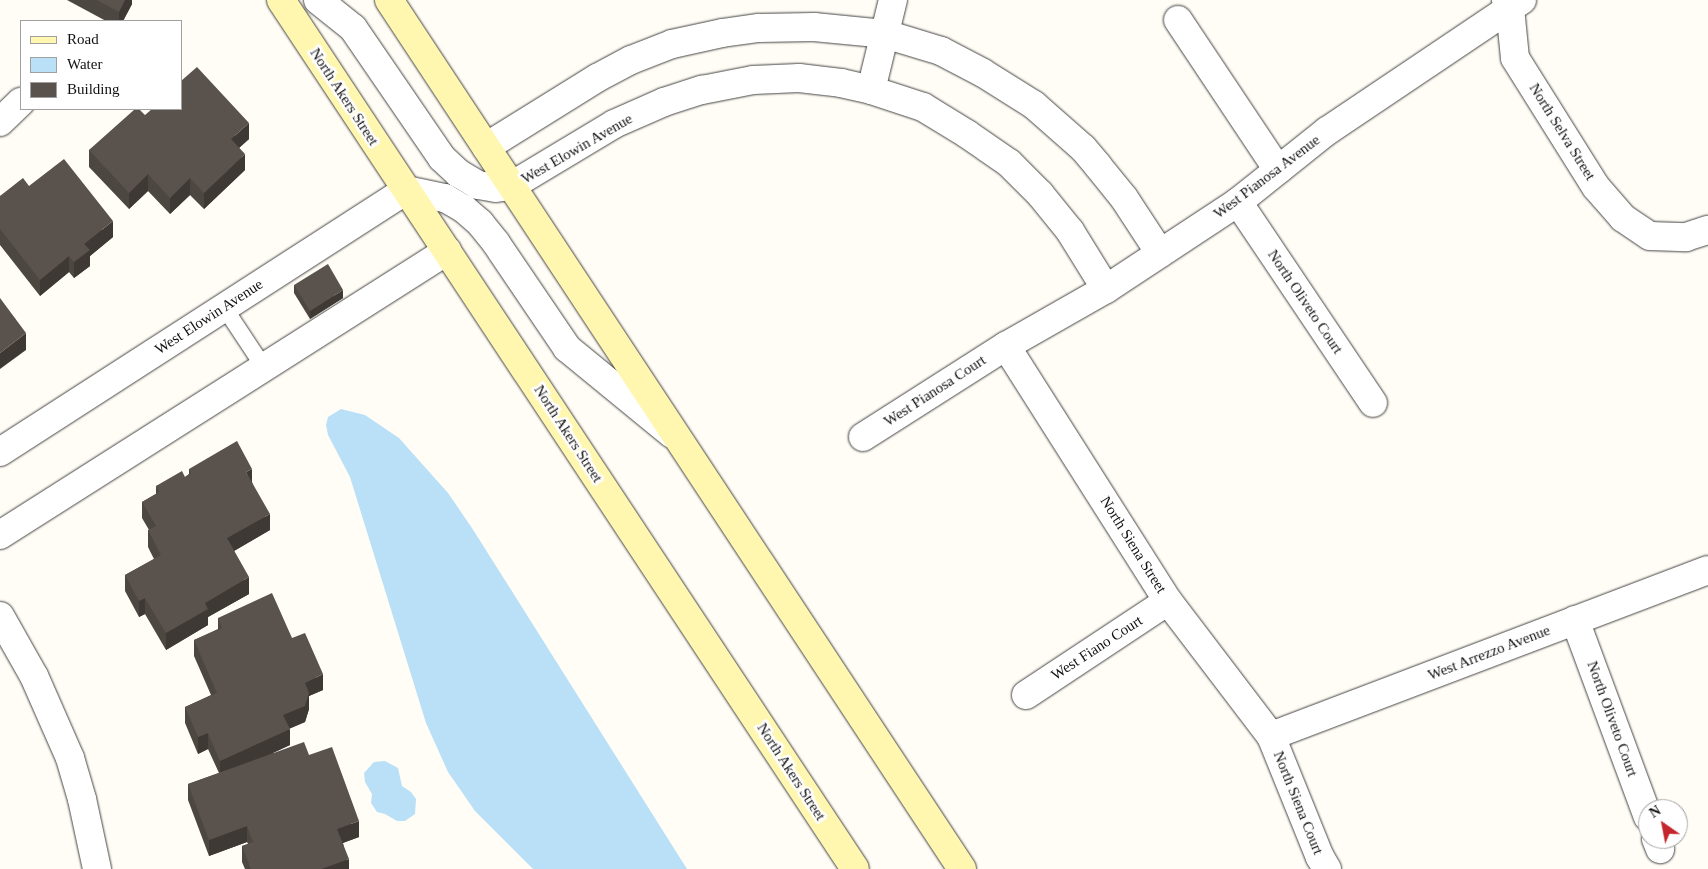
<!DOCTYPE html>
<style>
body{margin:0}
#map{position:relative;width:1708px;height:869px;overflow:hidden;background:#fffdf5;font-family:Georgia,serif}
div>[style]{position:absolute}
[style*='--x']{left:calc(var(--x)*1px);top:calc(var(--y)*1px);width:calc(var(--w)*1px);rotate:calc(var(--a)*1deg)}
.water>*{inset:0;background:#b9e0f7}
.roads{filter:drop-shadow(0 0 1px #444) drop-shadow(0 0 1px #444)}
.service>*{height:16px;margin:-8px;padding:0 8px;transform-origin:8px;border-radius:8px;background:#fff}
.minor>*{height:28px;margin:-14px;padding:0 14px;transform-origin:14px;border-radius:14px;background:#fff}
.secondary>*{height:28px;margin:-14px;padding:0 14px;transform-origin:14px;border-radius:14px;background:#fff6b0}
.wall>*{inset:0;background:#4d4742}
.shaded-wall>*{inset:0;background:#3f3936}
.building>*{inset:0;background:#5a524d}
span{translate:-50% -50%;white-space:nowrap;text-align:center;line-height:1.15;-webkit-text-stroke:5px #fff;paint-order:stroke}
.street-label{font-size:15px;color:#111}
.legend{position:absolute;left:20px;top:20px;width:162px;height:90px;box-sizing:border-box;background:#fff;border:1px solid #a0a0a0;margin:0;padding:6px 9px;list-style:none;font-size:15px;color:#111}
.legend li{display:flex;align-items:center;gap:10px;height:25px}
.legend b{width:25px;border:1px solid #a0a0a0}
.north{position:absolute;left:1638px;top:799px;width:50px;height:50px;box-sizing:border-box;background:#fff;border:1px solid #a0a0a0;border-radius:50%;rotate:327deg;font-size:14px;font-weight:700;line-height:20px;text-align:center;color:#111}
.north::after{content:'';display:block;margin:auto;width:18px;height:22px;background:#c4262e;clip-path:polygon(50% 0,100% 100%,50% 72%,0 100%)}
</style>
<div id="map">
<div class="water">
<div style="clip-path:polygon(341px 409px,365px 415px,399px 438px,448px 493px,472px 528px,687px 869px,533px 869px,475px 811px,448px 772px,426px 723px,350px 477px,328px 435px,326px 425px,328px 417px)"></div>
<div style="clip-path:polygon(385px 761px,398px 768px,402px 786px,411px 792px,416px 799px,415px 814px,405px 821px,397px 821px,385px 814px,377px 812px,371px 803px,372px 794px,365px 782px,364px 773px,374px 762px)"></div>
</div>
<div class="roads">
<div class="service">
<div style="--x:224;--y:307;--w:71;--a:56.5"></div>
</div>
<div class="minor">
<div style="--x:318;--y:0;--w:45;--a:38.7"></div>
<div style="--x:353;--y:28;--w:158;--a:55.6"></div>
<div style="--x:442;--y:158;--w:22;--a:43"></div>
<div style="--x:458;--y:173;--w:23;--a:31"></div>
<div style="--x:478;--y:185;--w:18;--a:9"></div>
<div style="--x:496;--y:188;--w:15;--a:-8"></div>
<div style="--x:511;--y:186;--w:120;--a:-31"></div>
<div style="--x:614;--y:124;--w:55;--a:-23.7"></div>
<div style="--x:664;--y:102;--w:40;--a:-18"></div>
<div style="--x:702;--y:90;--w:52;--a:-11.1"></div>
<div style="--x:753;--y:80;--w:46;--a:-2.5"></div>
<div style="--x:799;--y:78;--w:42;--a:6.8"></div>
<div style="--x:841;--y:83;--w:31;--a:13"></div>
<div style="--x:871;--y:90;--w:55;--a:18.1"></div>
<div style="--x:923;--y:107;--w:52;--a:31.5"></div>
<div style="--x:967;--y:134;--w:51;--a:34.6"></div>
<div style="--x:1009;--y:163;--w:44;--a:45"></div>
<div style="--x:1040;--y:194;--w:48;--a:51"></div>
<div style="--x:1070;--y:231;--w:68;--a:58.2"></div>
<div style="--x:1506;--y:0;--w:9;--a:63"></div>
<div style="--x:1510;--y:8;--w:50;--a:84.3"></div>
<div style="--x:1515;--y:58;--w:152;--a:57.9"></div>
<div style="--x:1596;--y:187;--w:41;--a:48.9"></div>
<div style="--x:1623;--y:218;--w:32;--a:34"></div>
<div style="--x:1650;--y:236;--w:36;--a:2"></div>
<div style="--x:1686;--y:237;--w:23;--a:-18"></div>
<div style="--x:1178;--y:20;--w:180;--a:56.3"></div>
<div style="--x:871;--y:90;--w:93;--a:-76.3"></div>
<div style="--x:0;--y:122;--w:29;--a:-44"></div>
<div style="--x:486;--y:147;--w:131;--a:-31.9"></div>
<div style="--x:597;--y:78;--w:38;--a:-28"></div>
<div style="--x:631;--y:60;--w:44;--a:-21.3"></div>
<div style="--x:672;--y:44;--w:51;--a:-12.4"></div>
<div style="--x:722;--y:33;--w:37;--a:-8"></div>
<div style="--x:759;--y:28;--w:55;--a:-1"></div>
<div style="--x:814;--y:27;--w:71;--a:5.6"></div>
<div style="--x:885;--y:34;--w:59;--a:16.9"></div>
<div style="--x:941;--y:51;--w:47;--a:27.6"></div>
<div style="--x:983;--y:73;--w:60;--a:32.1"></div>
<div style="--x:1034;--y:105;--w:65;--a:41.3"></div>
<div style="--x:1083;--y:148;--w:23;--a:50"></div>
<div style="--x:1098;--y:166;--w:41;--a:50.9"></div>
<div style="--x:1124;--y:198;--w:66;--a:56.8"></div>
<div style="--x:1238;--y:202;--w:242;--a:56.1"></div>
<div style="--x:1006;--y:346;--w:302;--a:57.6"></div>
<div style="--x:1168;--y:601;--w:170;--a:52.7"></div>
<div style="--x:1271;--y:736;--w:131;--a:68"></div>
<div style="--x:1320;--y:857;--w:14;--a:60"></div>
<div style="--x:863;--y:437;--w:169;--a:-32.5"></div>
<div style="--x:1006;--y:346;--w:115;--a:-29.7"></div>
<div style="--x:1106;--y:289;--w:158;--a:-33.4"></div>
<div style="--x:1238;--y:202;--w:114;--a:-38.6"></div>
<div style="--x:1327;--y:131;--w:235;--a:-33.9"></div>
<div style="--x:0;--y:452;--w:483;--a:-32.8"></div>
<div style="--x:406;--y:190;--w:40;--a:12"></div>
<div style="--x:445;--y:198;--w:22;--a:30"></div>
<div style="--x:464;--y:209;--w:21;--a:41"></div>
<div style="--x:480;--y:223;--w:26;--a:51"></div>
<div style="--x:496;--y:243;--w:127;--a:55.9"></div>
<div style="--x:567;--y:348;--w:136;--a:39.3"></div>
<div style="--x:0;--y:535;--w:530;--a:-32.43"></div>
<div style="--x:0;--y:616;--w:69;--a:60.5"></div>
<div style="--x:34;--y:676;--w:90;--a:66.3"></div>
<div style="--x:70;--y:758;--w:43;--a:73.7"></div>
<div style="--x:82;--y:799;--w:72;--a:77.9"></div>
<div style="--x:1575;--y:620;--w:210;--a:69.7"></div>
<div style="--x:1026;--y:695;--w:170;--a:-33.5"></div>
<div style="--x:1271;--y:736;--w:467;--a:-20.8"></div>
<div style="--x:1656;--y:839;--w:11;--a:68"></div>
</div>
<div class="secondary">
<div style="--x:281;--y:0;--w:1041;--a:56.55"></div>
<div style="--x:389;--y:0;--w:1041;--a:56.6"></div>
</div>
</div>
<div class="wall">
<div style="clip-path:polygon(67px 0,132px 0,132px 4px,123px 21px,106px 21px)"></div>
<div style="clip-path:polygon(145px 115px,249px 139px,239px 148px,245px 170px,204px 209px,190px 195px,170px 214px,148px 191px,129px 209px,89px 167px,89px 150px)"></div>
<div style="clip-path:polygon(29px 186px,113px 237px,90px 256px,90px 266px,74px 278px,69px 272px,40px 296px,0 245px,0 196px)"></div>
<div style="clip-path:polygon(294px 285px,343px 298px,310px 319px,294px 293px)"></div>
<div style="clip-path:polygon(189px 469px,252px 482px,270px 530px,234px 551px,249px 594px,208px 617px,208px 625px,166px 650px,145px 614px,139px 617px,125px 591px,125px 575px,154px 559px,148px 547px,148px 530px,149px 530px,142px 518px,142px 502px,156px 494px,156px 486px,185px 477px,189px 474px)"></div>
<div style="clip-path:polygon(218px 618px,292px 638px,323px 690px,309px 696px,309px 709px,305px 722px,289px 729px,290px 745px,273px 753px,309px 755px,359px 837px,343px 843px,349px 869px,245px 869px,242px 862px,242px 846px,248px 844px,247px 842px,209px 856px,188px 800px,188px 784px,219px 773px,208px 749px,198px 754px,185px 723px,185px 707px,211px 695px,194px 656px,194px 640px,218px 629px)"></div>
</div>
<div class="shaded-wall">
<div style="clip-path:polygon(125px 0,132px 0,132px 4px,123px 21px,119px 21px,119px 12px)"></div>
<div style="clip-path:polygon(249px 123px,249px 139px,231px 155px,231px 139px)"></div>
<div style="clip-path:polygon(245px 154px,245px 170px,204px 209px,204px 193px)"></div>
<div style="clip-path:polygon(148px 174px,148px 191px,129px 209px,129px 193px)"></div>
<div style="clip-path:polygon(190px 178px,190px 195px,170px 214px,170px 198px)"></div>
<div style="clip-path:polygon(113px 221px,113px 237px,90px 256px,90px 266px,74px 278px,74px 262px,84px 244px)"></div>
<div style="clip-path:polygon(69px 256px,69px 272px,40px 296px,40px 280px)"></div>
<div style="clip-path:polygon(343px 290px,343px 298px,310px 319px,310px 311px)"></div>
<div style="clip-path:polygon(26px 333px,26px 350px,0 369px,0 353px)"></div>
<div style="clip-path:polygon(252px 469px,252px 485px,246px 472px)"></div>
<div style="clip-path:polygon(270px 514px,270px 530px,227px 555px,227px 538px)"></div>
<div style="clip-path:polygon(249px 577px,249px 594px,208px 617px,208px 625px,166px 650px,166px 633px,205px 603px)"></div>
<div style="clip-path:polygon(145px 598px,145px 614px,139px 617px,139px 601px)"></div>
<div style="clip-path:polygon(323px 674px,323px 690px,309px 696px,309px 709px,305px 722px,283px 731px,283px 715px,305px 683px)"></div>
<div style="clip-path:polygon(290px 729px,290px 745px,220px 777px,220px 761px)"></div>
<div style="clip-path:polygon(208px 733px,208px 749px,198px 754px,198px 737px)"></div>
<div style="clip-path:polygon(359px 821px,359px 837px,337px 845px,337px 829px)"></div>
<div style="clip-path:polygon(247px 826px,247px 842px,209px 856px,209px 840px)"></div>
<div style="clip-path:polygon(349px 859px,349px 869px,321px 869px)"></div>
</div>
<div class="building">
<div style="clip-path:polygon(97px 0,125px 0,119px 12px)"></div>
<div style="clip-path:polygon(197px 67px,249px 123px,231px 139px,245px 154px,204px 193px,190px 178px,170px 198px,148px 174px,129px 193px,89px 150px,135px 109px,139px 109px,145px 115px,152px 109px,181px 109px,181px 81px)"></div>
<div style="clip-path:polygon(64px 159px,113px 221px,84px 244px,90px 250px,74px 262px,69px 256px,40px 280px,0 229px,0 196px,23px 178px,29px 186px)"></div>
<div style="clip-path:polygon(328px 264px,343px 290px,310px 311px,294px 285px)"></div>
<div style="clip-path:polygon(0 298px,26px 333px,0 353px)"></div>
<div style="clip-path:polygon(237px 441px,252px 469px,246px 472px,270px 514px,227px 538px,249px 577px,205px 603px,208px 609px,166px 633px,145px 598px,139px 601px,125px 575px,161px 555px,148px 530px,156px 526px,142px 502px,159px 492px,156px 486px,182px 471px,185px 477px,191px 473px,189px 469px)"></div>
<div style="clip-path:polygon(272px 593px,292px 638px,305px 633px,323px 674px,305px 683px,309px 693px,305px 706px,283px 715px,290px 729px,220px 761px,208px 733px,198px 737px,185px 707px,217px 693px,194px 640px,222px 628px,218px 618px)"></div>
<div style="clip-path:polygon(304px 742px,309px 755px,332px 747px,359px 821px,337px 829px,349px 859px,321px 869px,251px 869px,242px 846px,253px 842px,247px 826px,209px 840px,188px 784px)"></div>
</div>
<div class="street-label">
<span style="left:344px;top:97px;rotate:57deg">North Akers Street</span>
<span style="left:1562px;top:132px;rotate:58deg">North Selva Street</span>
<span style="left:577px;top:149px;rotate:-30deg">West Elowin Avenue</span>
<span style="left:1267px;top:177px;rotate:-37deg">West Pianosa Avenue</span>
<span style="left:1305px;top:302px;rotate:56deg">North Oliveto Court</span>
<span style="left:209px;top:317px;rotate:-33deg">West Elowin Avenue</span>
<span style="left:935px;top:391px;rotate:-33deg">West Pianosa Court</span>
<span style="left:568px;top:434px;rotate:57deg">North Akers Street</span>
<span style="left:1133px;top:545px;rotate:58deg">North Siena Street</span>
<span style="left:1097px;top:648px;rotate:-33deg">West Fiano Court</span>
<span style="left:1489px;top:653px;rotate:-21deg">West Arrezzo Avenue</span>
<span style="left:1612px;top:719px;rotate:70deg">North Oliveto Court</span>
<span style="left:791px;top:772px;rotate:57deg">North Akers Street</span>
<span style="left:1298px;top:803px;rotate:68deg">North Siena Court</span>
</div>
<ul class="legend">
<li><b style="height:6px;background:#fff6b0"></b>Road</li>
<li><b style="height:14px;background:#b9e0f7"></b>Water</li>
<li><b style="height:14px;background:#5a524d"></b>Building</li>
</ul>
<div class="north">N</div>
</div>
